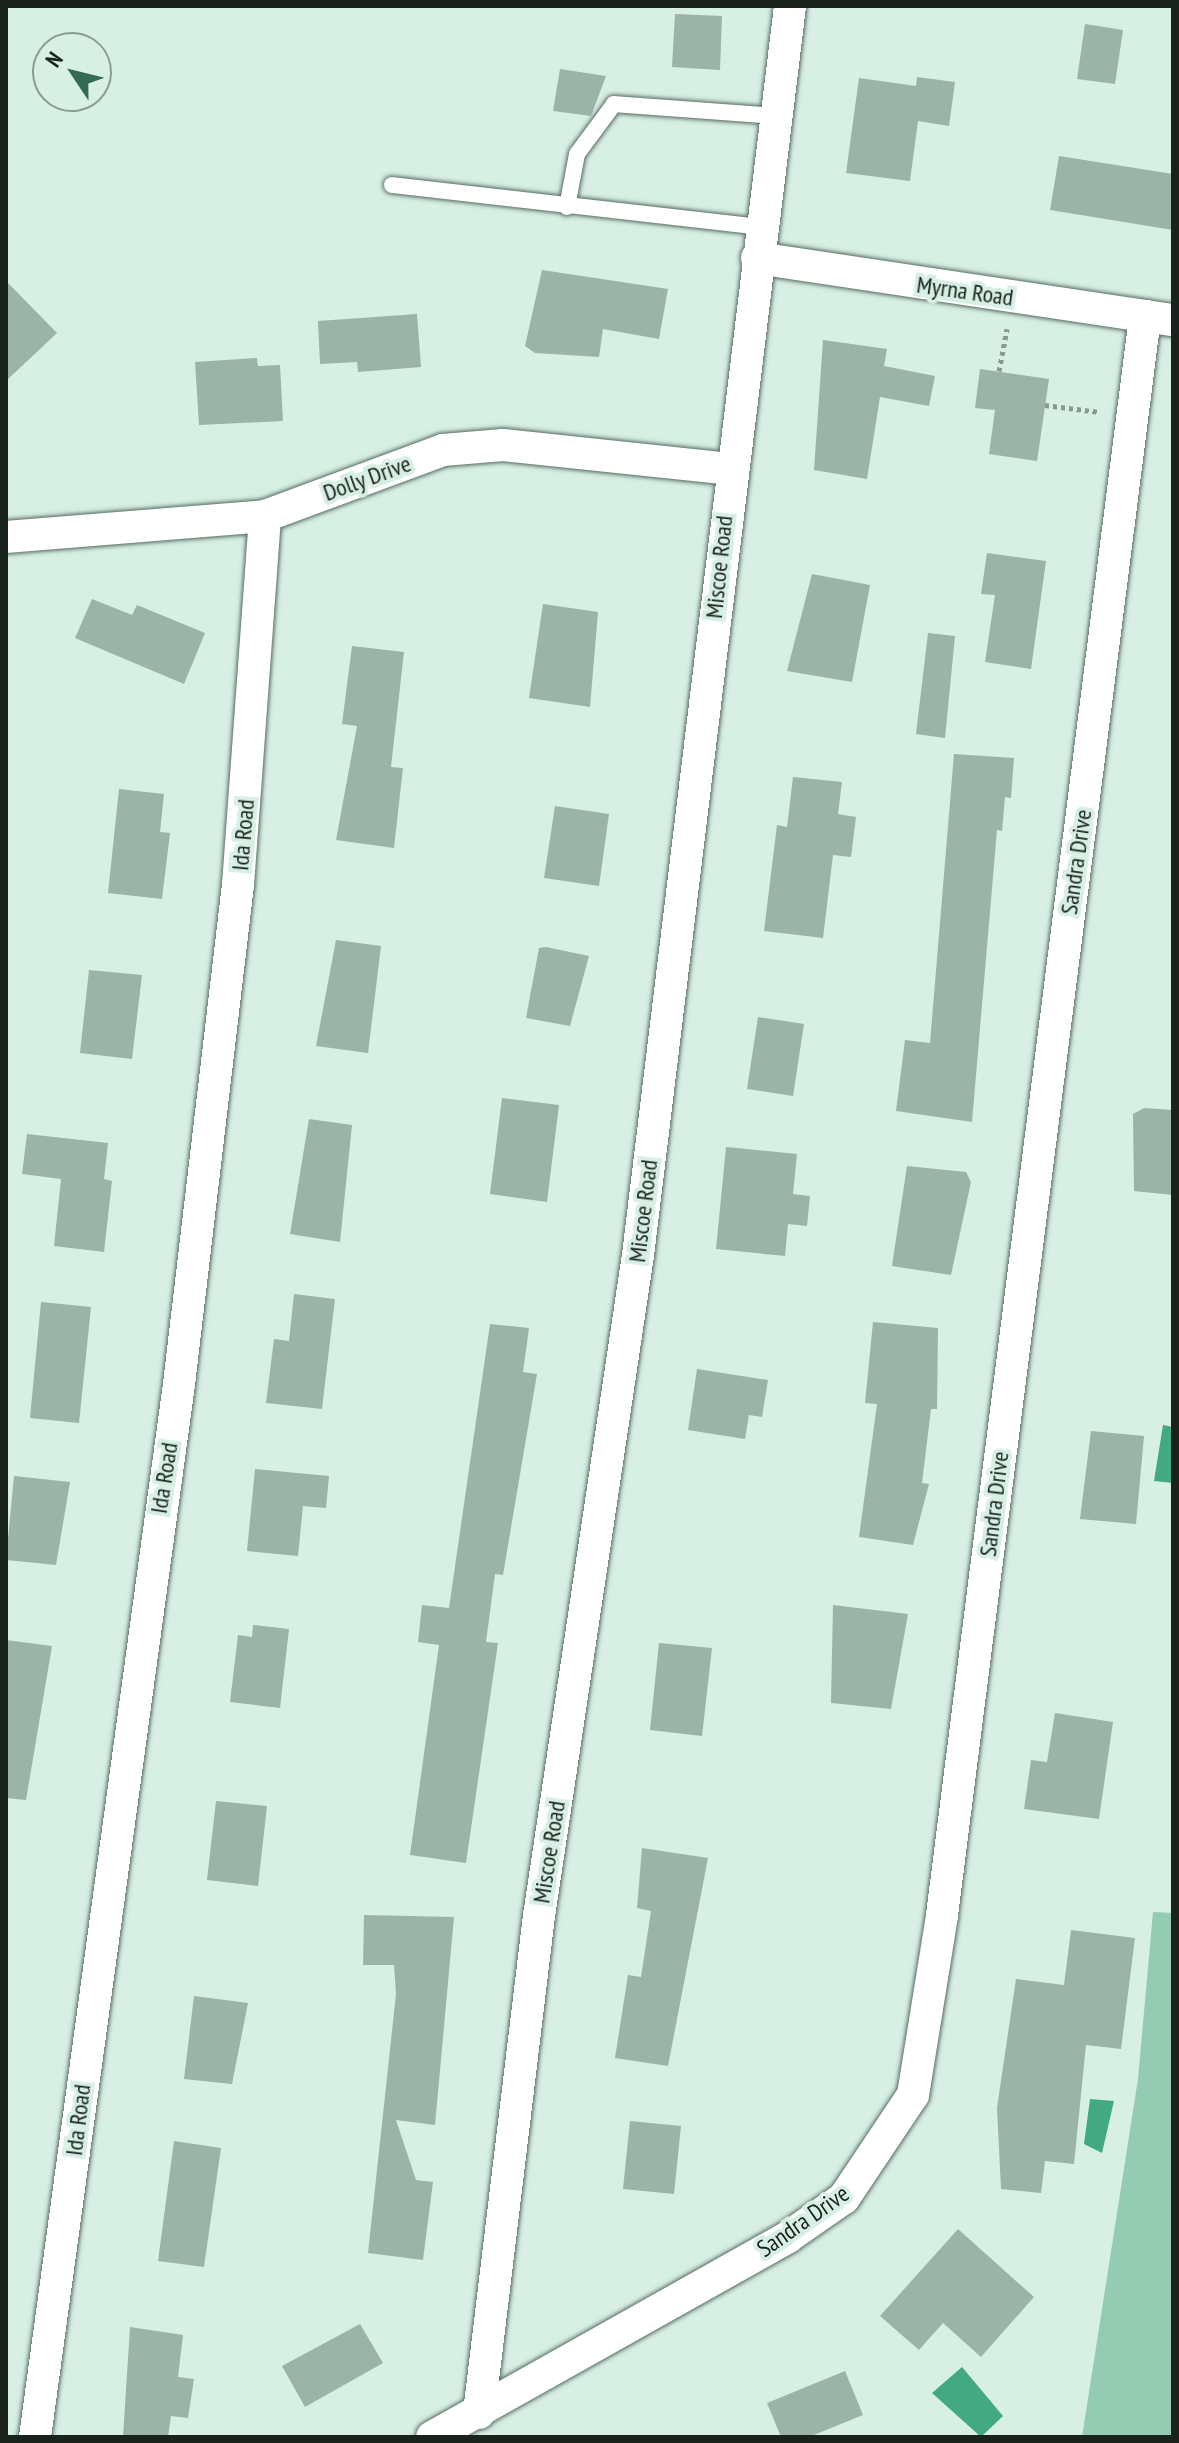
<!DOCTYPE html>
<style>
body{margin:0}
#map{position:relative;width:1179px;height:2443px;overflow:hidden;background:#d7efe4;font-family:"PT Sans Narrow",sans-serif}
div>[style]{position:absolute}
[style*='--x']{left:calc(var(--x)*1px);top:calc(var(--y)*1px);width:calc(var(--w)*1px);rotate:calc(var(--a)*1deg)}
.green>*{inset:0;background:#93ccb2}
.water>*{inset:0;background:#43a983}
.building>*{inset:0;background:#9cb3a8}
.path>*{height:5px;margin-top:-2.5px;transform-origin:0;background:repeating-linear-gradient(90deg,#879990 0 4px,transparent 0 8px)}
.roads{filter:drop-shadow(0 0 2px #576c62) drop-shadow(0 0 2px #576c62)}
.lane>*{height:16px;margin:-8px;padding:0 8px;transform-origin:8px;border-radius:8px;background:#fff}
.street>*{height:32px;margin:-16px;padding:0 16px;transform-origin:16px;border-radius:16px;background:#fff}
span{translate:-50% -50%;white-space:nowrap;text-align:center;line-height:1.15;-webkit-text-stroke:8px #d7efe4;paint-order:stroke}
.street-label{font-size:24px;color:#19221d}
.frame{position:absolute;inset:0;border:8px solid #19221d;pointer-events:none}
.north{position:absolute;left:32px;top:32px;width:80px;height:80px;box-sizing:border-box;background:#d7efe4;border:2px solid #8b9d94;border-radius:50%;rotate:305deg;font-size:22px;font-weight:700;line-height:32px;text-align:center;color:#19221d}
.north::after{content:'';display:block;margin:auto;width:28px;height:36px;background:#316b54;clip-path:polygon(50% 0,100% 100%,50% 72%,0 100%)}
</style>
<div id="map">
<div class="green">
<div style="clip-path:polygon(1153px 1912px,1173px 1913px,1173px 2437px,1082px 2437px,1138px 2079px)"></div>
</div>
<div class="water">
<div style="clip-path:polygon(1163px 1425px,1173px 1427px,1173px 1483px,1154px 1481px)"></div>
<div style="clip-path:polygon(1090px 2099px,1114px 2101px,1102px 2153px,1084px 2144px)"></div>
<div style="clip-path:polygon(962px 2367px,1003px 2416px,981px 2437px,932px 2393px)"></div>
</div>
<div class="building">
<div style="clip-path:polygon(675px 14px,722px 16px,720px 70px,672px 67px)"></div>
<div style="clip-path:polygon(1085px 24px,1123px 30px,1115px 84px,1077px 79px)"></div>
<div style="clip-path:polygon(560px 69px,606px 76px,591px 116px,553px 111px)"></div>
<div style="clip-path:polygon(917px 77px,955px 82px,949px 126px,918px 121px,910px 181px,846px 173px,859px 78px,916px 86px)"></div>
<div style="clip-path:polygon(1059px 156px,1173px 174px,1173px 230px,1050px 210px)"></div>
<div style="clip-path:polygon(542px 270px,668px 289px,659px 339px,603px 329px,599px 357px,535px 353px,525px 346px)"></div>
<div style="clip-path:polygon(6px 281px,57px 333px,6px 381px)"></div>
<div style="clip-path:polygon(417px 314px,421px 367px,358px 372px,357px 362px,320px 364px,318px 321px)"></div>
<div style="clip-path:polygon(823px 340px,887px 349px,884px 366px,935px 376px,929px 406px,880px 397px,867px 479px,814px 470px)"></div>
<div style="clip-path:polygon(257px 358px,258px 366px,280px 365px,283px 421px,199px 425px,195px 362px)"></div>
<div style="clip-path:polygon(980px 369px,1049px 379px,1037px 461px,989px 454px,995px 410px,975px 408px)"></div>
<div style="clip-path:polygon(987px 553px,1046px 561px,1031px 669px,985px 662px,995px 595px,981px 594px)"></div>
<div style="clip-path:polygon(812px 574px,870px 585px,852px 682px,787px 671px)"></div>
<div style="clip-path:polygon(92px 599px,132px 615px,137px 605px,205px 633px,184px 684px,75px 638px)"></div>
<div style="clip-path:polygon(543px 604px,598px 612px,590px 707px,529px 698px)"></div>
<div style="clip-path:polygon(928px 633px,955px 636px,945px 738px,916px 734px)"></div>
<div style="clip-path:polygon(352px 646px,404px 652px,391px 767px,403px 768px,394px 848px,336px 840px,357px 726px,342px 724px)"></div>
<div style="clip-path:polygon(954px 754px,1014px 758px,1011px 798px,1005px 797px,1002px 831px,997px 830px,972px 1122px,896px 1111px,905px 1040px,930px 1043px)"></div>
<div style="clip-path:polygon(793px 777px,842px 782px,838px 814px,856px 817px,851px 857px,833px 855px,823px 938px,764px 931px,777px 825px,787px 827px)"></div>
<div style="clip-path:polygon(119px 789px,164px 794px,160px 832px,170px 833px,162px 899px,108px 893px)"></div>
<div style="clip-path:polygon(555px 806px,609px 814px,599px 886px,544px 878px)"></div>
<div style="clip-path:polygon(336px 940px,381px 946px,368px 1053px,316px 1046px)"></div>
<div style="clip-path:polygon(546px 947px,589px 956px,570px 1026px,526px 1018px,539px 948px)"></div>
<div style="clip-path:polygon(89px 970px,142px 975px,132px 1059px,80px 1053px)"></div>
<div style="clip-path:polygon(758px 1017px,804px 1024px,793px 1096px,747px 1089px)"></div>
<div style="clip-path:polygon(502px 1098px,559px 1105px,547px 1202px,490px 1194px)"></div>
<div style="clip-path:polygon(1144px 1108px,1173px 1110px,1173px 1195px,1134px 1191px,1133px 1114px)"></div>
<div style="clip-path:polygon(309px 1119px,352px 1125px,340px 1242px,290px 1234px)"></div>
<div style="clip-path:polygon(27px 1134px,108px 1143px,104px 1179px,112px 1181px,104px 1252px,54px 1246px,61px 1179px,22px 1174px)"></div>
<div style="clip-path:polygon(726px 1147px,797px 1154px,793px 1194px,810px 1196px,807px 1226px,788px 1224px,785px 1256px,716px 1249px)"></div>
<div style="clip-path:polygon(907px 1166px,966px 1172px,971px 1182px,951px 1275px,892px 1266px)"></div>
<div style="clip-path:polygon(294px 1294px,335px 1299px,322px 1409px,266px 1403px,274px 1339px,289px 1341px)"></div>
<div style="clip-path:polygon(41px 1302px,91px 1307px,79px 1423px,30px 1418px)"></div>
<div style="clip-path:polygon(873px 1322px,938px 1328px,937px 1409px,931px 1409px,922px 1483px,929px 1484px,913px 1545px,859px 1537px,877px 1404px,865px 1403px)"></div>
<div style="clip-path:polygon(490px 1324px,529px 1328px,523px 1372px,537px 1374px,503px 1575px,495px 1574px,486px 1642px,498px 1643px,466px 1863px,410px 1855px,439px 1645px,418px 1642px,422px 1605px,449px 1608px)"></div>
<div style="clip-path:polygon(697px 1369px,768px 1380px,762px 1417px,749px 1415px,745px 1439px,688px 1430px)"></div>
<div style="clip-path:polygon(1091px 1431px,1144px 1436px,1136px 1524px,1080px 1519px)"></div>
<div style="clip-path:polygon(255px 1469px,329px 1476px,326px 1508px,303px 1506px,298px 1556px,247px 1551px)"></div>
<div style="clip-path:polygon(14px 1476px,70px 1482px,56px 1565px,6px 1560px)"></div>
<div style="clip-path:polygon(833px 1605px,908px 1614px,891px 1709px,831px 1703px)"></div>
<div style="clip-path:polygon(253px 1625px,289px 1629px,280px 1708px,230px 1702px,238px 1635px,252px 1637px)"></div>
<div style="clip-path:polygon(6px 1640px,52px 1646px,26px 1800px,6px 1798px)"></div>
<div style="clip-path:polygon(659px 1643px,712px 1648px,702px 1736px,650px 1730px)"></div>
<div style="clip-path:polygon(1055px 1713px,1113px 1722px,1099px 1819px,1024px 1809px,1031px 1760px,1047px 1762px)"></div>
<div style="clip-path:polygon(216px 1801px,267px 1806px,258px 1886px,207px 1880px)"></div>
<div style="clip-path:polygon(642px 1848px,708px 1858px,668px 2066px,615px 2058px,628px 1975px,641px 1977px,651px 1911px,637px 1908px)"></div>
<div style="clip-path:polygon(364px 1915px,454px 1917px,435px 2125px,396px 2120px,416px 2180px,433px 2182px,423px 2260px,368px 2253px,396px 1994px,394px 1965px,363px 1965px)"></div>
<div style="clip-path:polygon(1071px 1930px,1135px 1938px,1121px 2049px,1086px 2045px,1074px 2164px,1045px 2161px,1041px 2193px,1001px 2189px,997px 2108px,1016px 1979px,1064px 1985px)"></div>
<div style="clip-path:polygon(194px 1996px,248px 2003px,232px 2084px,184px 2079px)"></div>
<div style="clip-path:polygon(630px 2121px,681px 2126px,674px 2194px,623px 2189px)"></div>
<div style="clip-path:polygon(174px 2141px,221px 2148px,204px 2267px,158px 2261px)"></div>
<div style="clip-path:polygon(958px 2229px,1034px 2297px,981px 2357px,943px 2323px,919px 2350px,880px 2316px)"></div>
<div style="clip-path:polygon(360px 2324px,383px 2363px,305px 2407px,282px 2366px)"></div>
<div style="clip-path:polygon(130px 2327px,183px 2335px,178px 2377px,194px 2379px,188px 2418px,171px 2416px,168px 2437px,123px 2437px)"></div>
<div style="clip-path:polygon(845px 2371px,863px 2415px,809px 2437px,781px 2437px,767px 2403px)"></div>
</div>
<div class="path">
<div style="--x:999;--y:371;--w:43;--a:-79.2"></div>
<div style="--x:1045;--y:405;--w:55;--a:7.3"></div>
</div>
<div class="roads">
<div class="lane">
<div style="--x:392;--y:185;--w:371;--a:6.5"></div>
<div style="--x:567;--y:207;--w:54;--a:-79.3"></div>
<div style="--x:577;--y:154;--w:62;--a:-53.5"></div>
<div style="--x:614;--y:104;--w:162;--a:4.2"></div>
</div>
<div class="street">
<div style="--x:757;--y:258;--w:421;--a:8.5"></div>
<div style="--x:6;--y:537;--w:260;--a:-4.6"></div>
<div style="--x:265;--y:516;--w:190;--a:-20.3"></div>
<div style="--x:443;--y:450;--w:60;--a:-4.8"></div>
<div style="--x:503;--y:445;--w:228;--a:6"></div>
<div style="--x:479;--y:2413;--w:501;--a:-83.12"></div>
<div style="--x:539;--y:1916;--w:668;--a:-81.48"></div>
<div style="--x:638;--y:1255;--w:1258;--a:-83.06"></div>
<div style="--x:35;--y:2437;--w:1063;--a:-82.21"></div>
<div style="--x:179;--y:1384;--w:502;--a:-83.26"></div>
<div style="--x:238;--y:885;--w:370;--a:-85.8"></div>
<div style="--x:432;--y:2437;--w:408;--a:-29.3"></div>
<div style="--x:788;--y:2237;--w:68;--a:-34.9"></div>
<div style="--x:844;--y:2198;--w:124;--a:-56.2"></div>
<div style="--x:913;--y:2095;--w:182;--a:-80.8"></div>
<div style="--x:942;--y:1915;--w:1612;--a:-82.76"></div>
</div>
</div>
<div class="street-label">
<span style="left:965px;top:291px;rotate:8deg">Myrna Road</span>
<span style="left:367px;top:478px;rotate:-20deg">Dolly Drive</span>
<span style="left:719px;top:567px;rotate:-84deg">Miscoe Road</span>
<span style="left:243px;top:835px;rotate:-85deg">Ida Road</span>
<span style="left:1076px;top:862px;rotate:-82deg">Sandra Drive</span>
<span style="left:643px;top:1211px;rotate:-83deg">Miscoe Road</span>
<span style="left:164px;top:1478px;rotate:-81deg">Ida Road</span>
<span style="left:994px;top:1504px;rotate:-83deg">Sandra Drive</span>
<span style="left:549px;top:1852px;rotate:-81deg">Miscoe Road</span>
<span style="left:78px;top:2120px;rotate:-83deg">Ida Road</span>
<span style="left:803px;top:2221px;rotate:-35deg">Sandra Drive</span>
</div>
<div class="frame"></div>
<div class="north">N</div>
</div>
